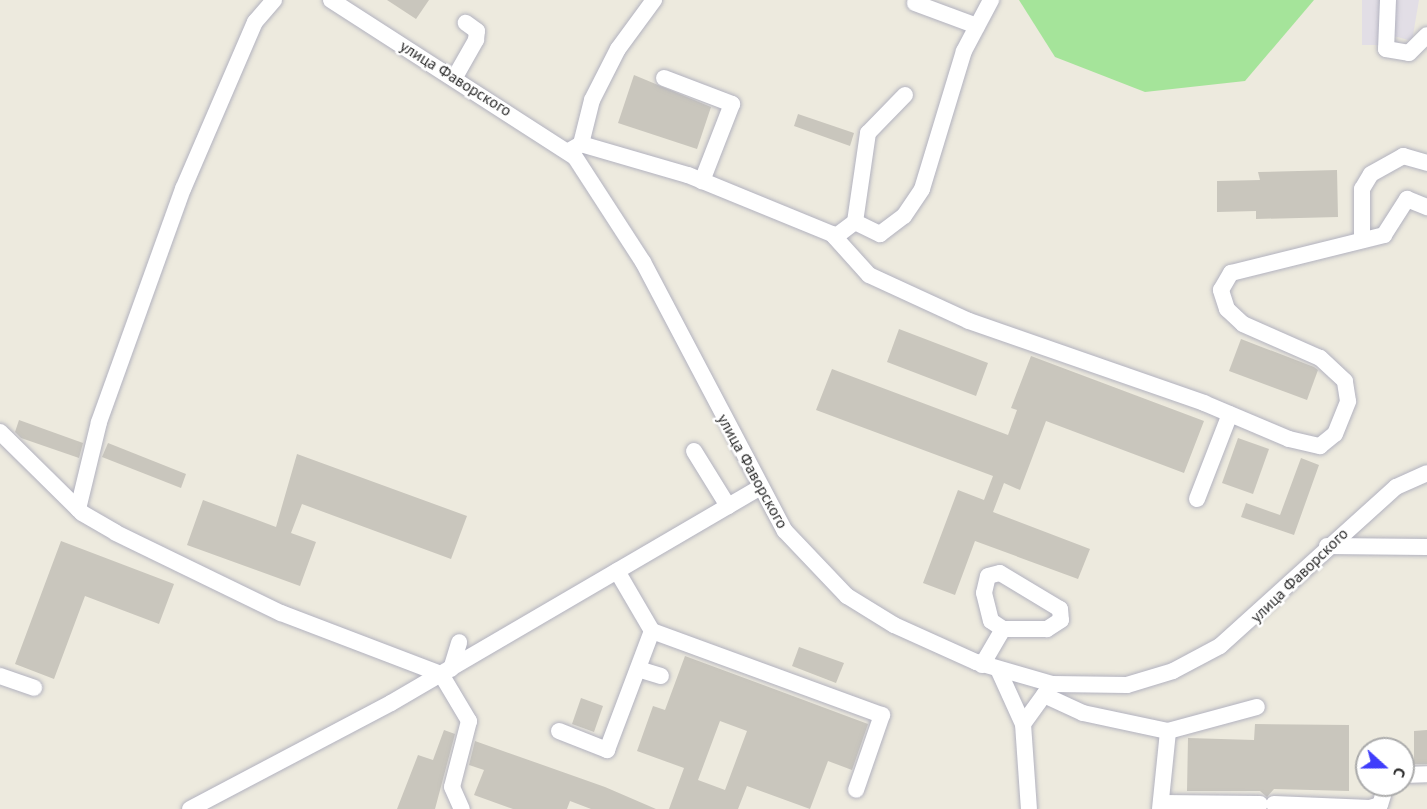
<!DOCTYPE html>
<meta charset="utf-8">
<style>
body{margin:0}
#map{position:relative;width:1427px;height:809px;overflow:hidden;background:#edeade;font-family:"PT Sans",sans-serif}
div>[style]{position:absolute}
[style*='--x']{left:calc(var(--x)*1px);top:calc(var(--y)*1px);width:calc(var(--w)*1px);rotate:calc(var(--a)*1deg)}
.industrial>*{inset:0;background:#e2dee6}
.green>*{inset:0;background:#a5e49a}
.building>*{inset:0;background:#c9c6bd}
.roads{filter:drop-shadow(0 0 2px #b2b2bf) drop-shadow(0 0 2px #b2b2bf)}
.minor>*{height:16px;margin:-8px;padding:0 8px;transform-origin:8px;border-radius:8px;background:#fff}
span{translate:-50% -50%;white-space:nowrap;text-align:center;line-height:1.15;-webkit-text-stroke:5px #fff;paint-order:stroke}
.street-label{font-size:16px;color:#2c2c2c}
.north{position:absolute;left:1355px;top:737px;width:60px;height:60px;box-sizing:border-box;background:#fff;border:2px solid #ababab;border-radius:50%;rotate:111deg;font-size:16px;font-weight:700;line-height:24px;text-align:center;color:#2c2c2c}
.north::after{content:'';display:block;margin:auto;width:21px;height:27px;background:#3f3dfb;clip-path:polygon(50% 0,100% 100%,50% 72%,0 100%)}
</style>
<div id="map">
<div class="industrial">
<div style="clip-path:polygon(1362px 0,1381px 0,1381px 45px,1362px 45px)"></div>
<div style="clip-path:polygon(1395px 0,1419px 0,1412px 41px,1390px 35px)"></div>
</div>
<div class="green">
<div style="clip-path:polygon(1019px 0,1314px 0,1245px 81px,1145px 92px,1055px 57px)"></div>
</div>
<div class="building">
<div style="clip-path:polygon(387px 0,429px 0,416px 19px)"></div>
<div style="clip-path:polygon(634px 75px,711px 107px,697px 149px,618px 123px)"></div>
<div style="clip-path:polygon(798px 114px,854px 133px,850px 146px,794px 126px)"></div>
<div style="clip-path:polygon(1337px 170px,1338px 217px,1256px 219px,1256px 211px,1217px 212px,1217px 181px,1260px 180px,1258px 172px)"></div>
<div style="clip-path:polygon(899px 329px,988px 363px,976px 396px,887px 362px)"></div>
<div style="clip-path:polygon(1241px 339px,1314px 367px,1318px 370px,1307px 400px,1229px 371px)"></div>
<div style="clip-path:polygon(1031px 356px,1204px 421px,1184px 473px,1046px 421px,1020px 490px,1004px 483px,993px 512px,1090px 549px,1078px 579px,975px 541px,955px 595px,923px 583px,958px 490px,984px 500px,993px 476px,816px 410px,832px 369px,1008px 435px,1017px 410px,1011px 408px)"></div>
<div style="clip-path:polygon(19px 420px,83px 443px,79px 458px,21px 438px,15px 432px)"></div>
<div style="clip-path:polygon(1238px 438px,1269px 449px,1253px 494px,1222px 483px)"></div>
<div style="clip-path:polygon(108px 443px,186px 474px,181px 488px,102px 457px)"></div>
<div style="clip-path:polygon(297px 454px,467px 516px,451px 559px,302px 504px,291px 533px,316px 542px,300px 586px,187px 545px,203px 500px,276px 527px)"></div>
<div style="clip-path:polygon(1301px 458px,1319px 465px,1294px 535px,1241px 517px,1246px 503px,1280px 515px)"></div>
<div style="clip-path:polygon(61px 541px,174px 584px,159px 624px,85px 596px,54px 679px,15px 664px)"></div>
<div style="clip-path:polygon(799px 647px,844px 663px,836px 683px,792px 666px)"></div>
<div style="clip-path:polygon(evenodd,685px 656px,868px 724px,852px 770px,828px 761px,810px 809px,747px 786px,738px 809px,669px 809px,684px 768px,637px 751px,653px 706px,665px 710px,685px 656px,720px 721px,747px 731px,725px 790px,698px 780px,720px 721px)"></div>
<div style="clip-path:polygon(581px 698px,603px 706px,594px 732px,572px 724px)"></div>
<div style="clip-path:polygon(1255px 724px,1349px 725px,1349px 791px,1274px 789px,1267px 797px,1260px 791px,1187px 791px,1188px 738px,1254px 740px)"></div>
<div style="clip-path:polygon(444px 730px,455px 734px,435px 809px,397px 809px,418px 755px,433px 760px)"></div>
<div style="clip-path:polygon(1427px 730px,1427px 764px,1414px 764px,1414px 731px)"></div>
<div style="clip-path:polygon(475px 741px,605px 787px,656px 809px,591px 809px,570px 801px,567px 809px,513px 809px,474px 795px,484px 770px,469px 765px)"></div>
</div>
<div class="roads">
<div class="minor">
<div style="--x:331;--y:0;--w:290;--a:32.8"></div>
<div style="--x:575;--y:157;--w:125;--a:57.1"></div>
<div style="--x:643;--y:262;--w:304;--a:62.2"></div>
<div style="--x:785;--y:531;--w:90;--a:46.4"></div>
<div style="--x:847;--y:596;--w:55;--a:31.7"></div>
<div style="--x:894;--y:625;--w:90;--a:24.3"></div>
<div style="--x:976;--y:662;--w:79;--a:16.1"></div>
<div style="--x:1052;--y:684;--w:75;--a:0.8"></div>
<div style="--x:1127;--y:685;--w:48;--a:-16.9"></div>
<div style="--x:1173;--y:671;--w:53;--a:-28"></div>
<div style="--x:1220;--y:646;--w:237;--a:-42.1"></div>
<div style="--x:1396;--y:487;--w:34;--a:-24"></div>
<div style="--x:1388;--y:0;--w:49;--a:92.3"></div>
<div style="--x:1386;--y:49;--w:23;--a:10"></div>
<div style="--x:1409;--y:53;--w:25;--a:-45"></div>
<div style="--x:915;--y:3;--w:66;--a:20.4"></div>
<div style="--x:455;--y:77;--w:43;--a:-60.4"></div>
<div style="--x:476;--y:40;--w:9;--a:-84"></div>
<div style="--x:477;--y:31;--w:14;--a:-144"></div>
<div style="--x:664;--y:78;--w:73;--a:20.9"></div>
<div style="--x:732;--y:104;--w:83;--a:111.3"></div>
<div style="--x:581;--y:144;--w:45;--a:-76"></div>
<div style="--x:592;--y:100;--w:57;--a:-63"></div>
<div style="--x:618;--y:49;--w:61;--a:-53.7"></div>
<div style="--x:569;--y:151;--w:14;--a:-30"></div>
<div style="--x:581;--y:144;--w:111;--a:16.2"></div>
<div style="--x:688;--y:175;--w:156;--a:22.3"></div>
<div style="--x:832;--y:234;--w:55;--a:47.9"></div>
<div style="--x:869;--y:275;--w:110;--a:24.7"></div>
<div style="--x:969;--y:321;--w:249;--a:19.2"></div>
<div style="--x:1204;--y:403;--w:92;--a:23"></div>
<div style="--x:1289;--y:439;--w:32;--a:13"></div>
<div style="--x:1320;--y:446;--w:19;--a:-39"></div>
<div style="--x:1335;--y:434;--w:35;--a:-68"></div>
<div style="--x:1348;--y:401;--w:20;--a:-99"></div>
<div style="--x:1345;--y:381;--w:34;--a:-137"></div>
<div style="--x:1320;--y:358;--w:84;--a:-156.2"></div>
<div style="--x:1243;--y:324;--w:22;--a:-137"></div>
<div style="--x:1227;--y:309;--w:20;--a:-108"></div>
<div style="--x:1221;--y:290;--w:20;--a:-60"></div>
<div style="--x:1231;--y:273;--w:158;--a:-13.9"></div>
<div style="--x:1384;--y:235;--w:43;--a:-57.4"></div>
<div style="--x:1407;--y:199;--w:22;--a:22"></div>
<div style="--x:855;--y:222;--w:90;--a:-81.7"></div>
<div style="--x:868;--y:133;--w:53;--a:-45.8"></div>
<div style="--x:835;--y:237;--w:25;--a:-37"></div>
<div style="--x:855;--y:222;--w:28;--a:26"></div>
<div style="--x:880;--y:234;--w:30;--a:-37"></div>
<div style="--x:904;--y:216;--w:32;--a:-56"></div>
<div style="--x:922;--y:189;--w:144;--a:-73.1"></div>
<div style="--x:964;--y:51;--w:58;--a:-62.1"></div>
<div style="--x:1362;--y:240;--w:51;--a:-90"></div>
<div style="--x:1362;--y:189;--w:17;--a:-59"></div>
<div style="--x:1371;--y:174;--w:37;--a:-29"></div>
<div style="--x:1403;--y:156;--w:25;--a:16"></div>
<div style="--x:0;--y:432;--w:115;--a:44.6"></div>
<div style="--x:82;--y:513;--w:39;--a:30"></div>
<div style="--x:116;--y:533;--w:183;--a:25.9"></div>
<div style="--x:281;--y:613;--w:171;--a:20.9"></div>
<div style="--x:441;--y:674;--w:55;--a:59.2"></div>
<div style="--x:469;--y:721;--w:68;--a:104.4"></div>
<div style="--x:452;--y:787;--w:24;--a:66"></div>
<div style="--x:694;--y:451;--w:65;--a:58.3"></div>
<div style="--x:1197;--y:499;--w:91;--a:-68.8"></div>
<div style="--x:78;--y:509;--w:89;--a:-76.4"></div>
<div style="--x:99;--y:422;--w:248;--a:-70.2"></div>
<div style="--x:183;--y:189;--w:182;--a:-66.7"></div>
<div style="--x:255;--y:22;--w:29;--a:-49"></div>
<div style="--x:1327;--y:546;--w:100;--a:0.6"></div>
<div style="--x:617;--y:571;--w:69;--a:59.7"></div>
<div style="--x:652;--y:631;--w:245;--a:20.1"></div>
<div style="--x:882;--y:715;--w:79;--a:109.1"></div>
<div style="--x:982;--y:665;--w:42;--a:-59.7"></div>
<div style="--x:1003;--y:629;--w:14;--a:-146"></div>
<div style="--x:991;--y:621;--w:29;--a:-104"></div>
<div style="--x:984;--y:593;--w:17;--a:-77"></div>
<div style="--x:988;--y:576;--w:12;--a:-14"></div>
<div style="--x:1000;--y:573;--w:70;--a:31"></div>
<div style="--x:1060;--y:609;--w:11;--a:85"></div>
<div style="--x:1061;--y:620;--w:17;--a:147"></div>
<div style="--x:1047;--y:629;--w:44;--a:180"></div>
<div style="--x:451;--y:669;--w:28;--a:-73"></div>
<div style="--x:638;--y:669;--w:24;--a:17"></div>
<div style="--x:998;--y:669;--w:60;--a:65.6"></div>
<div style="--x:1023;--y:724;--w:85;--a:86"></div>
<div style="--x:0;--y:676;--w:36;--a:19"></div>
<div style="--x:1044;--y:695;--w:43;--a:24.8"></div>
<div style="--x:1083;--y:713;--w:87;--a:12"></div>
<div style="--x:1168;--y:731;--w:92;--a:-15.1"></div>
<div style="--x:1023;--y:724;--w:44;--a:-54.2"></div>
<div style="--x:559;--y:731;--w:52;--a:21.6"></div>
<div style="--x:607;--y:750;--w:127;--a:-69.3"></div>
<div style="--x:1403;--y:775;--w:24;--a:-2"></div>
<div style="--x:1163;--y:803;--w:97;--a:0.6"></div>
<div style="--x:1274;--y:804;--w:96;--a:2.4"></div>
<div style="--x:1370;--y:808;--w:10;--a:-17"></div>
<div style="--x:1380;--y:805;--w:21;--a:-73"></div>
<div style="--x:190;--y:809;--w:227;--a:-27.8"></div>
<div style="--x:391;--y:703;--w:426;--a:-30.3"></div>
<div style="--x:1160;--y:809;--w:78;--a:-84.1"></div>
</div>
</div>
<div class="street-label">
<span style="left:456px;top:78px;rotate:32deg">улица Фаворского</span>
<span style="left:753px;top:471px;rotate:61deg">улица Фаворского</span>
<span style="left:1299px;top:575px;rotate:-44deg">улица Фаворского</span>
</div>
<div class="north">С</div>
</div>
